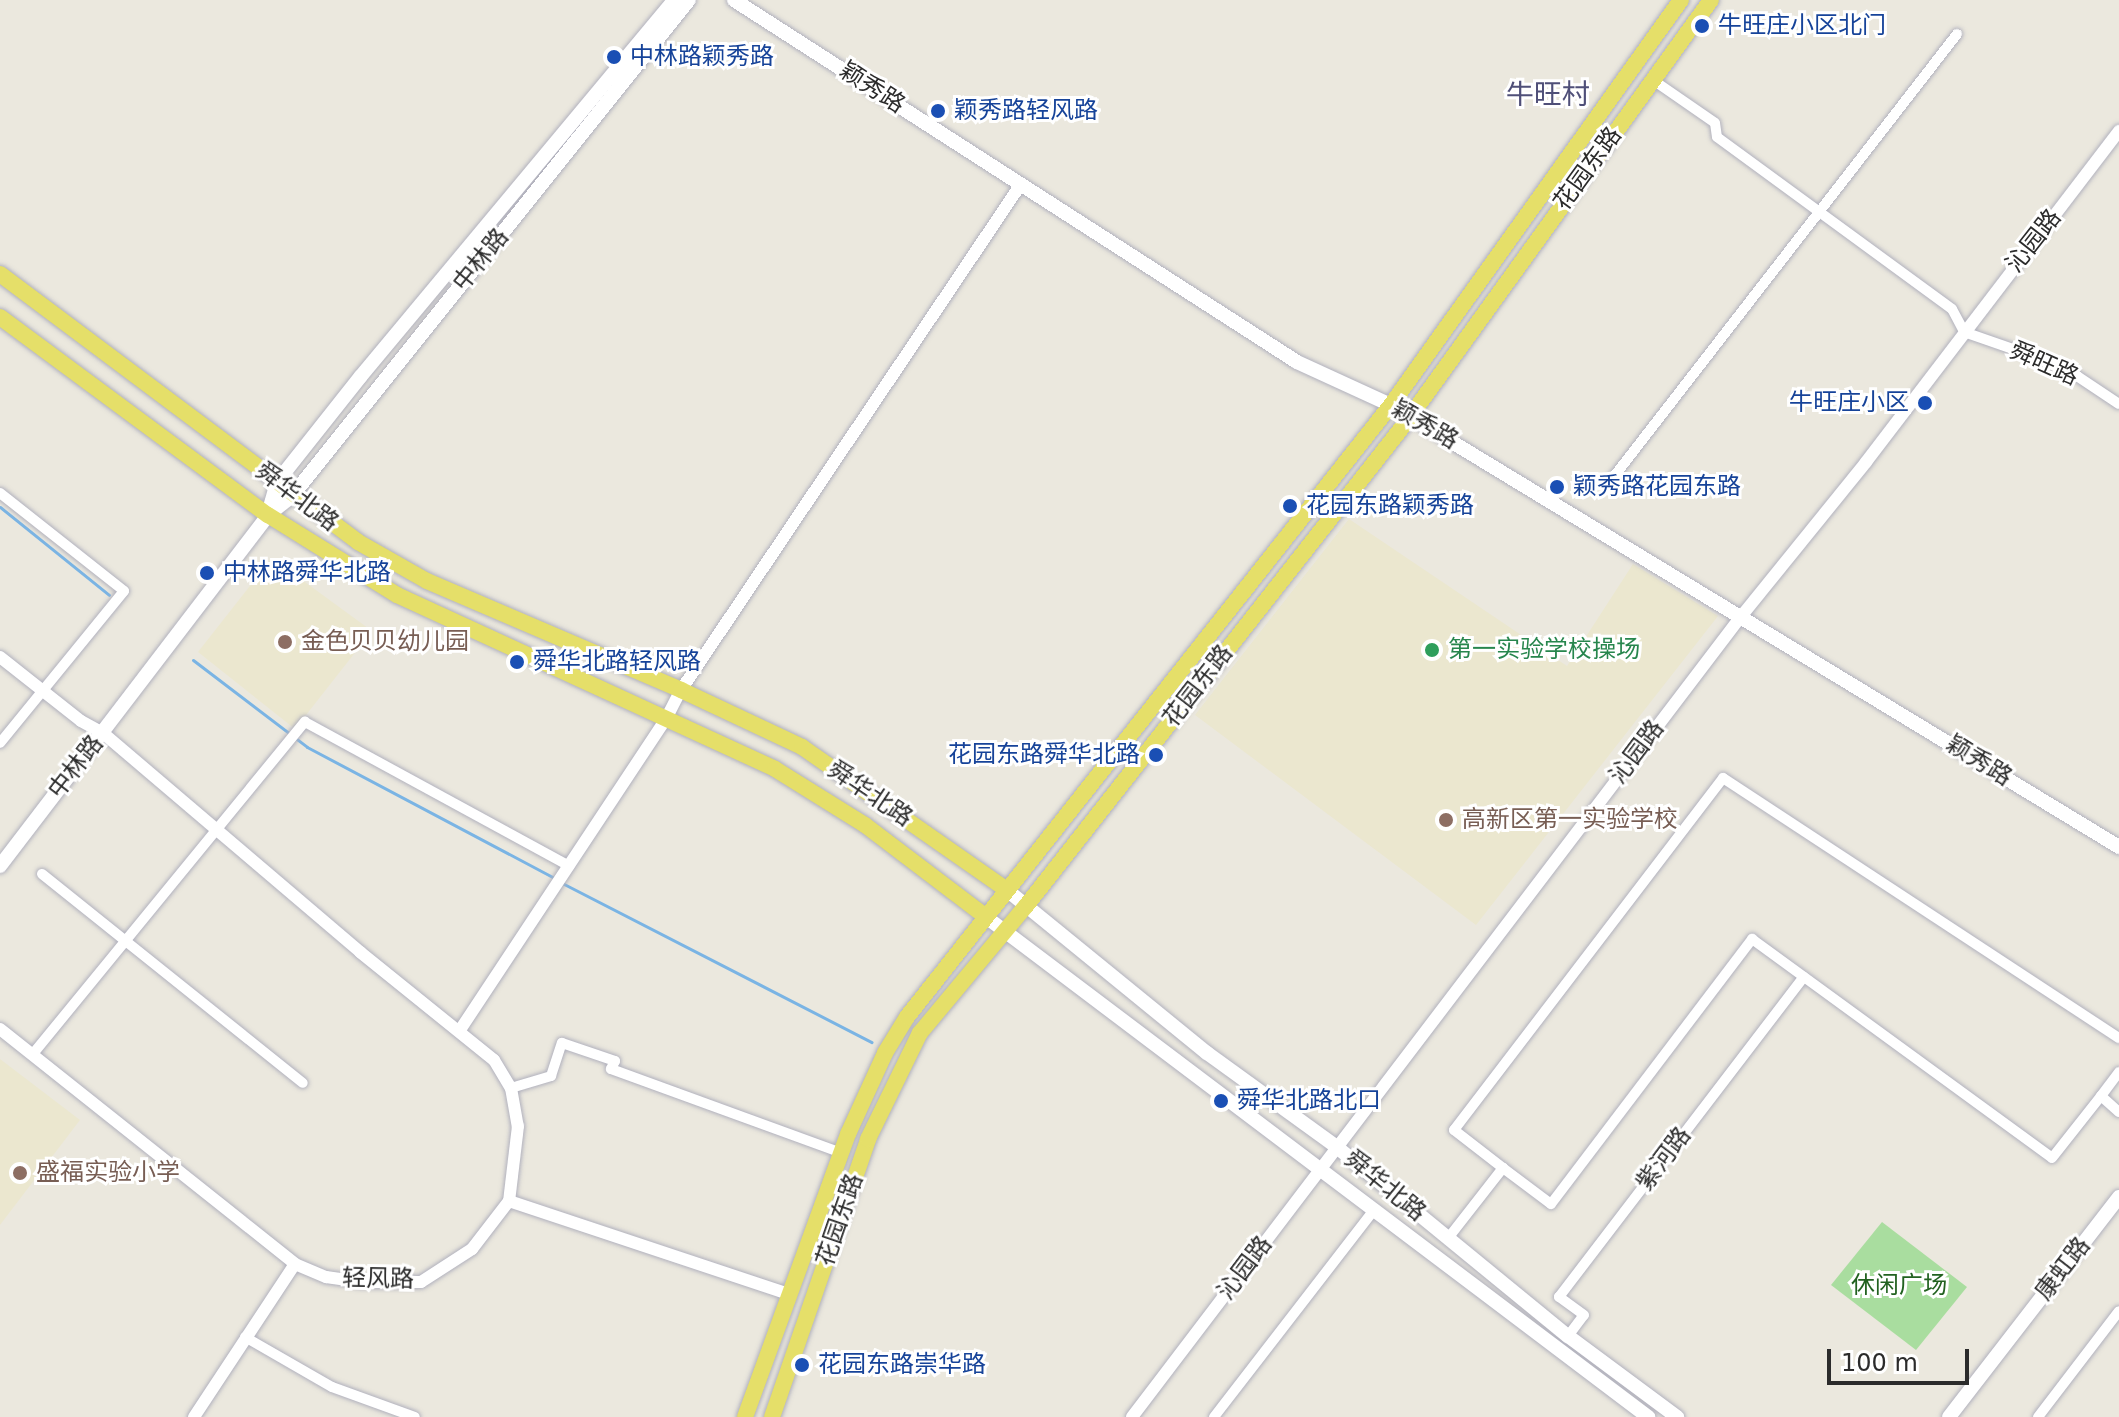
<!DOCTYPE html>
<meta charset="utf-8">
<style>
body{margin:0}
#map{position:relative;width:2119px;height:1417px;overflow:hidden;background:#ebe8de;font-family:"DejaVu Sans","Noto Sans SC",sans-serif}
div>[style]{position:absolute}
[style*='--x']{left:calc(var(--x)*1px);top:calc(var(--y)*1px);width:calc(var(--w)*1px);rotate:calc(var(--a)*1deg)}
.education>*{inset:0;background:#ebe7cf}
.green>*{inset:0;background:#a9dd9f}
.stream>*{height:3px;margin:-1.5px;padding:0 1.5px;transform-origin:1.5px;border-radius:1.5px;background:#7ab4e4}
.roads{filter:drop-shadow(0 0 2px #b1b1bd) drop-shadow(0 0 2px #b1b1bd)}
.minor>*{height:10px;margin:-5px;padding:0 5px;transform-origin:5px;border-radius:5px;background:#fff}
.tertiary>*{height:12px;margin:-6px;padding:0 6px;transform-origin:6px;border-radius:6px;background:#fff}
.secondary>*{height:14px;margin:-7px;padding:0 7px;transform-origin:7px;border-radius:7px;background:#fff}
.primary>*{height:16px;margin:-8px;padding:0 8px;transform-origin:8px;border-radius:8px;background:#e5df69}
.dots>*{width:22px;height:22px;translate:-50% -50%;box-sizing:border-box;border:4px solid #fff;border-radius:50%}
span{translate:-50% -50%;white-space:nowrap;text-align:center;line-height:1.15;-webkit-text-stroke:6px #fff;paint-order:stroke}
.transit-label{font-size:24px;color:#164399}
.left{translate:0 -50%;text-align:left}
.right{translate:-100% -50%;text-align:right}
.street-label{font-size:24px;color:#2b2b2b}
.education-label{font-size:24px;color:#785e54}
.leisure-label{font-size:24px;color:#27864d}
.park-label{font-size:24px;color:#226220}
.quarter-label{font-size:28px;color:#4f4f78}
.scale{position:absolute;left:1827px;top:1349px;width:142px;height:36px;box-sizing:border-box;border:4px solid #2b2b2b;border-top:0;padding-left:10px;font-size:24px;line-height:28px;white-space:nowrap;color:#2b2b2b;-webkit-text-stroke:6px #fff;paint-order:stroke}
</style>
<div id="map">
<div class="education">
<div style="clip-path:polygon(1349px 519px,1567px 666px,1633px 564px,1718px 616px,1476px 925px,1195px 715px)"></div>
<div style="clip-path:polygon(272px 558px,372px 631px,295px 729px,198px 652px)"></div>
<div style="clip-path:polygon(0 1059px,80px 1120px,0 1225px)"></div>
</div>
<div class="green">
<div style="clip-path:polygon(1882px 1222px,1967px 1287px,1916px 1350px,1831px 1285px)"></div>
</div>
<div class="stream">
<div style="--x:0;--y:507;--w:140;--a:38.9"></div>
<div style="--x:193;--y:660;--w:143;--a:37.3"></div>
<div style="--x:307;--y:747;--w:282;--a:27.9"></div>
<div style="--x:562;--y:883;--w:348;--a:27.2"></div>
</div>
<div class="roads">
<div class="minor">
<div style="--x:1653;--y:80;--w:75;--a:34.7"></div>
<div style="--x:1715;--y:123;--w:14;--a:82"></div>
<div style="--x:1717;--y:137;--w:291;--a:36.2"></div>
<div style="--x:1952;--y:309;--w:26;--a:62"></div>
<div style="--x:1964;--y:332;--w:67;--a:19.2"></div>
<div style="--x:2027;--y:354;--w:55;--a:23.7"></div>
<div style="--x:2077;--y:376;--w:50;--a:33.7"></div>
<div style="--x:1612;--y:479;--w:563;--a:-52.21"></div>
<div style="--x:0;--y:493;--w:158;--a:38.3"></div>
<div style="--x:124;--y:591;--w:196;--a:129.2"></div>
<div style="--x:42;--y:874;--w:334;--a:38.7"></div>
<div style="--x:32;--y:1055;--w:431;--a:-50.7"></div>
<div style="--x:305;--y:722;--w:301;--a:28.6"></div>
<div style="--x:511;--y:1088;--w:42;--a:-16.7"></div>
<div style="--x:551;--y:1076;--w:35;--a:-72"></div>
<div style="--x:562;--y:1043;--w:56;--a:18.8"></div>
<div style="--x:615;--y:1061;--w:9;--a:117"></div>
<div style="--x:611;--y:1069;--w:246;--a:20"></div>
<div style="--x:2101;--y:1096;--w:30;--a:-53"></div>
<div style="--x:1503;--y:1168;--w:62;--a:-142.2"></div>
<div style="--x:1454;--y:1130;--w:443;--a:-52.6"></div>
<div style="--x:1723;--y:778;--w:474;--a:33.3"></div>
<div style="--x:1449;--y:1237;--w:88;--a:-52"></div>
<div style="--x:1503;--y:1168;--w:60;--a:36.9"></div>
<div style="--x:1551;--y:1204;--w:333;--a:-52.8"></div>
<div style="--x:1752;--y:939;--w:371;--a:36.1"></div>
<div style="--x:2052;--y:1158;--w:79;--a:-51.7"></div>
<div style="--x:2101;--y:1096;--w:24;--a:42"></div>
<div style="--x:1568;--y:1336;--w:26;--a:-53"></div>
<div style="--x:1584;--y:1315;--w:31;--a:-144"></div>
<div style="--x:1559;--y:1297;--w:403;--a:-52.6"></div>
<div style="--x:245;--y:1337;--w:100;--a:29.9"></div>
<div style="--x:332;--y:1387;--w:88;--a:19.9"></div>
<div style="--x:1214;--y:1417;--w:263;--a:-52.3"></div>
<div style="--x:2038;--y:1417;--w:133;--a:-52.6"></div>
</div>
<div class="tertiary">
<div style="--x:0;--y:657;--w:103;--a:38.3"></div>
<div style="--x:81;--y:721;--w:25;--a:29"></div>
<div style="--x:103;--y:733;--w:338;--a:40.4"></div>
<div style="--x:360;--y:952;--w:172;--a:38.9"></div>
<div style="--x:494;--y:1060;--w:33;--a:59"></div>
<div style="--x:511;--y:1088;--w:39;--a:80"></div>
<div style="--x:518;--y:1126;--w:76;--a:96.8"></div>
<div style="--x:0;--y:1029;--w:377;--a:38.5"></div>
<div style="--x:460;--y:1030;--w:375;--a:-56.5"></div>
<div style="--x:667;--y:717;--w:30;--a:-63"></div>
<div style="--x:681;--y:690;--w:610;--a:-56.1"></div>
<div style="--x:194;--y:1417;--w:183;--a:-56.6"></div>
<div style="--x:295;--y:1264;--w:34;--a:23"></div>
<div style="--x:326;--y:1277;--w:34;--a:8"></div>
<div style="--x:360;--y:1282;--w:61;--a:0"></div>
<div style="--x:421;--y:1282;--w:61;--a:-32.9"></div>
<div style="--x:472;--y:1249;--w:61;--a:-52.4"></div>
<div style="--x:509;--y:1201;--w:297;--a:18.4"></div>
<div style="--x:1132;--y:1417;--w:1003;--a:-52.74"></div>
<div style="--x:1739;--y:619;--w:202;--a:-51"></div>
<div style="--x:1866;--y:462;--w:417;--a:-52.6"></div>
</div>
<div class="secondary">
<div style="--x:734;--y:0;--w:669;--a:32.74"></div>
<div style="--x:1297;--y:362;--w:103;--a:24.6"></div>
<div style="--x:1391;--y:405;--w:852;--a:31.26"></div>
<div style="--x:268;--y:514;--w:33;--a:-74"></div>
<div style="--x:277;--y:482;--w:135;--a:-51.6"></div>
<div style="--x:361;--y:376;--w:489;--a:-50.2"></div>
<div style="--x:0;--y:866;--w:442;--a:-52.6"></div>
<div style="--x:268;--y:515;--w:31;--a:-38"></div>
<div style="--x:292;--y:496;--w:635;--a:-51.33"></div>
<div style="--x:1007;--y:890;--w:258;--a:39.2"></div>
<div style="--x:1207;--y:1053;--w:162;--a:35.9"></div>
<div style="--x:1338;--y:1148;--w:297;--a:39.3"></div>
<div style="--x:1568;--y:1336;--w:136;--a:36.6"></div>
<div style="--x:986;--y:917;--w:830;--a:37.06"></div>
<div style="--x:1949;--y:1417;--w:278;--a:-52.3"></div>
</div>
<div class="primary">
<div style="--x:0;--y:274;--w:447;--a:36.8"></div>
<div style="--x:358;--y:542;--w:79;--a:29.5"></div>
<div style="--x:427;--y:581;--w:276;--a:23.2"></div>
<div style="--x:681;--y:690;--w:134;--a:25.2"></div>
<div style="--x:802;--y:747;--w:250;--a:34.9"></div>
<div style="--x:0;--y:317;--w:333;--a:36.5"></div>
<div style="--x:268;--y:515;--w:152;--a:31.8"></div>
<div style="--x:397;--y:595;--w:416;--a:24.7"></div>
<div style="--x:775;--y:769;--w:106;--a:31.9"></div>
<div style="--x:865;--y:825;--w:152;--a:37.2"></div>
<div style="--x:745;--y:1417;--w:301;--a:-70"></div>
<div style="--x:848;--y:1134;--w:89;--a:-65.4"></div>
<div style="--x:885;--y:1053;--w:42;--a:-58.6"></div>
<div style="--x:907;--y:1017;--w:780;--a:-51.66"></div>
<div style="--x:1391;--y:405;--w:498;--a:-54.4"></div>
<div style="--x:772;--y:1417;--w:294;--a:-70.9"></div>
<div style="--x:868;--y:1139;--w:118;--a:-63.9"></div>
<div style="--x:920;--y:1033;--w:165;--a:-50.2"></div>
<div style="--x:1026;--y:906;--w:612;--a:-51.84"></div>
<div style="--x:1404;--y:425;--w:524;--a:-54.16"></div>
</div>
</div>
<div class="dots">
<div style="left:1702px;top:26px;background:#1a4fb4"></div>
<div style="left:614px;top:57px;background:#1a4fb4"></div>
<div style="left:938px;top:111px;background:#1a4fb4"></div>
<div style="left:1925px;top:403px;background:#1a4fb4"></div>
<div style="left:1557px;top:487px;background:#1a4fb4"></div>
<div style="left:1290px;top:506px;background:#1a4fb4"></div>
<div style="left:207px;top:573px;background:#1a4fb4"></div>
<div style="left:285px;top:642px;background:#8d6e63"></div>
<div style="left:1432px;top:650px;background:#2e9e5b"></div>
<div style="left:517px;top:662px;background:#1a4fb4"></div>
<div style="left:1156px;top:755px;background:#1a4fb4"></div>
<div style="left:1446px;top:820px;background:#8d6e63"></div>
<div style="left:1221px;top:1101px;background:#1a4fb4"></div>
<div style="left:20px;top:1173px;background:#8d6e63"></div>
<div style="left:802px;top:1365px;background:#1a4fb4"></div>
</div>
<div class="transit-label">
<span class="left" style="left:1718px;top:26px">牛旺庄小区北门</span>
<span class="left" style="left:630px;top:57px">中林路颖秀路</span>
<span class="left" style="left:954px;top:111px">颖秀路轻风路</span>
<span class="right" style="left:1909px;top:403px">牛旺庄小区</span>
<span class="left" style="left:1573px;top:487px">颖秀路花园东路</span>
<span class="left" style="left:1306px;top:506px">花园东路颖秀路</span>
<span class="left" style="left:223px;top:573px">中林路舜华北路</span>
<span class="left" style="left:533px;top:662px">舜华北路轻风路</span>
<span class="right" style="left:1140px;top:755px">花园东路舜华北路</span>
<span class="left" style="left:1237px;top:1101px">舜华北路北口</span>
<span class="left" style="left:818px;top:1365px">花园东路崇华路</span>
</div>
<div class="street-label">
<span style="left:872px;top:88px;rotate:33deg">颖秀路</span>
<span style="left:1588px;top:169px;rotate:-54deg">花园东路</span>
<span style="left:2034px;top:241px;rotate:-52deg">沁园路</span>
<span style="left:481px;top:260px;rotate:-51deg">中林路</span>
<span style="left:2044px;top:364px;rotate:24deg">舜旺路</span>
<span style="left:1425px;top:425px;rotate:30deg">颖秀路</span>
<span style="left:297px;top:497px;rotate:37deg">舜华北路</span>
<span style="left:1198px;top:686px;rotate:-52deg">花园东路</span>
<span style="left:1637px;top:752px;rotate:-53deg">沁园路</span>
<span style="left:1979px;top:761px;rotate:32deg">颖秀路</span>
<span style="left:76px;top:767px;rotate:-52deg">中林路</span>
<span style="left:870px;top:794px;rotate:34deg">舜华北路</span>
<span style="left:1664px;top:1159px;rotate:-53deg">紫河路</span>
<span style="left:1385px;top:1186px;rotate:39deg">舜华北路</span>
<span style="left:840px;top:1220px;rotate:-71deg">花园东路</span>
<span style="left:1245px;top:1268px;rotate:-53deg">沁园路</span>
<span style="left:2063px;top:1269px;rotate:-52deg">康虹路</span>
<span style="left:378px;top:1279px;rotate:1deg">轻风路</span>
</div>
<div class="education-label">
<span class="left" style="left:301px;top:642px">金色贝贝幼儿园</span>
<span class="left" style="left:1462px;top:820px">高新区第一实验学校</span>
<span class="left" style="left:36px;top:1173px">盛福实验小学</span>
</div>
<div class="leisure-label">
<span class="left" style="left:1448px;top:650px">第一实验学校操场</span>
</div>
<div class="park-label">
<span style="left:1899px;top:1286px">休闲广场</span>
</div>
<div class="quarter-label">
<span style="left:1548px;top:95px">牛旺村</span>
</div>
<div class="scale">100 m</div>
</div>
